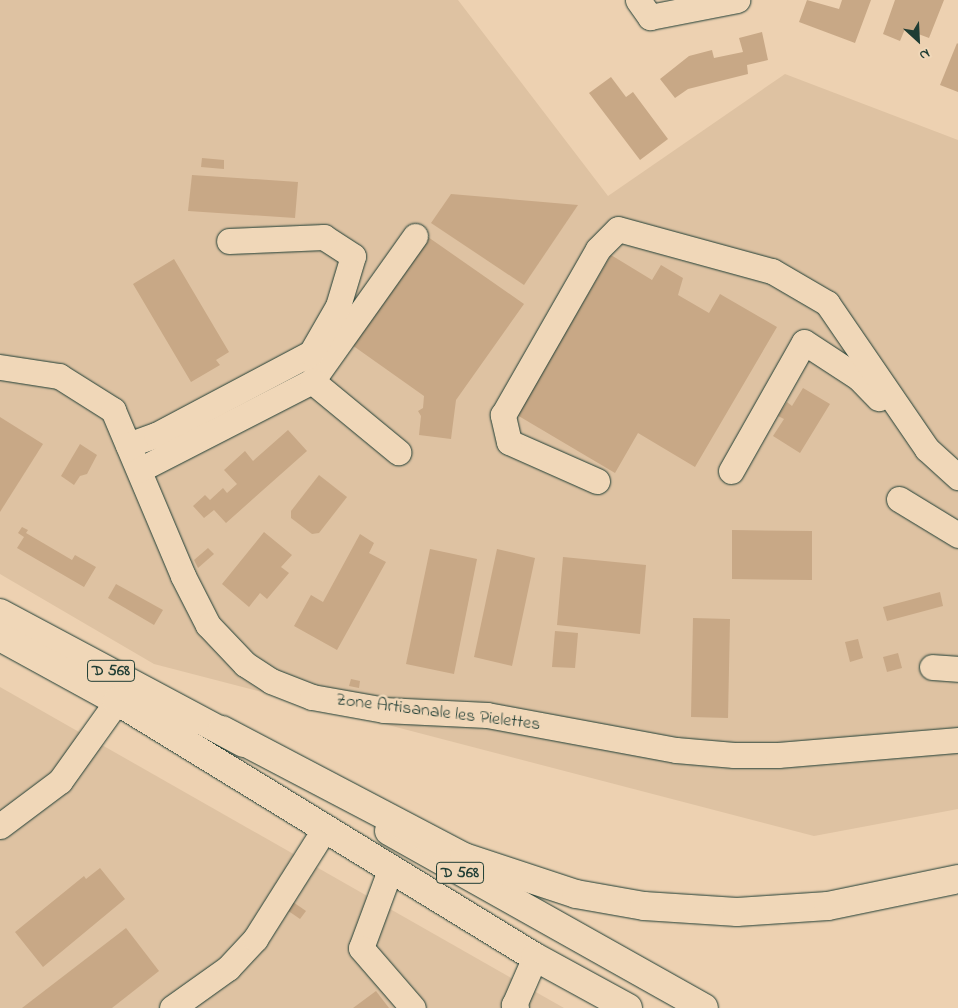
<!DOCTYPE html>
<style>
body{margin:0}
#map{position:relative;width:958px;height:1008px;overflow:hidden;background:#edd1b1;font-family:"Indie Flower",sans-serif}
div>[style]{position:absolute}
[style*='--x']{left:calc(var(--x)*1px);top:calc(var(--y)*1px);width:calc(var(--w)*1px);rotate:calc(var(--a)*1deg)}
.built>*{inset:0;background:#dec2a2}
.building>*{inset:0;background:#c8a886}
.roads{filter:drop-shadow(0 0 1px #1f3d34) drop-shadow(0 0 1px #1f3d34)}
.minor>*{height:25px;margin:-12.5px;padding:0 12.5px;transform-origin:12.5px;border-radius:12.5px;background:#f0d7b8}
.major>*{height:28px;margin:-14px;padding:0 14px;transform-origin:14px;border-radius:14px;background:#f0d7b8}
.highway>*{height:28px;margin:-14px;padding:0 14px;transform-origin:14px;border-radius:14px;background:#f0d7b8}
span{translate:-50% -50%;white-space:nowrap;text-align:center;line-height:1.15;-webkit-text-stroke:5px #f0d7b8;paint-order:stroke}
.shield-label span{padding:1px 4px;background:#f0d7b8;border:1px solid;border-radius:4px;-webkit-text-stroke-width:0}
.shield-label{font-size:16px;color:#1f3d34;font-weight:700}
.street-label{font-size:18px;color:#1f3d34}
.north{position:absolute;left:893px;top:15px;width:50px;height:50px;-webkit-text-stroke:4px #f0d7b8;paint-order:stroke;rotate:155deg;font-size:14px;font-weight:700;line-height:20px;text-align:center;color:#1f3d34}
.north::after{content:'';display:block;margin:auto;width:18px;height:22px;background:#1f3d34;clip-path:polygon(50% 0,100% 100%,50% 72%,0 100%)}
</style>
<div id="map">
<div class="built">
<div style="clip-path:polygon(0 0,458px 0,608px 196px,785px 74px,958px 140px,958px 809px,814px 836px,154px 664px,0 574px)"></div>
<div style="clip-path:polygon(0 687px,564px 1008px,0 1008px)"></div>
</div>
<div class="building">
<div style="clip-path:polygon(807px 0,839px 9px,842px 0,871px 0,855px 43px,799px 22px)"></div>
<div style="clip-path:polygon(895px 0,944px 0,929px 38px,905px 29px,900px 41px,883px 34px)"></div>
<div style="clip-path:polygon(762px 32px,768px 60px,747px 65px,748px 74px,688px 89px,675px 98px,660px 79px,689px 56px,712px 50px,714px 58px,743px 52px,739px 38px)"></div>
<div style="clip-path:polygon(957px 43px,958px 44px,958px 92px,940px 85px)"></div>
<div style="clip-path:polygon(611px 77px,626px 97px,633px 92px,668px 139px,640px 160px,589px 93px)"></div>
<div style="clip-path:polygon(202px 158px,224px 160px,224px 169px,201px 167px)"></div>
<div style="clip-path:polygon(192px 175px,298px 182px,295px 218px,188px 211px)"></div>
<div style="clip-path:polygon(451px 194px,578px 205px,524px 285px,431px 223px)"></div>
<div style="clip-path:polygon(428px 237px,524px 304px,456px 400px,451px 439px,419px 435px,421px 416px,418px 411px,423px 408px,424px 396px,352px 345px)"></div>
<div style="clip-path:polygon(611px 255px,652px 280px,661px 265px,683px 278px,678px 295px,709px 313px,720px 294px,777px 327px,695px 467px,638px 433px,615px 473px,517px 415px)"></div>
<div style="clip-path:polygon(174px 259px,229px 352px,216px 360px,220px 365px,191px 382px,133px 284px)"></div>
<div style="clip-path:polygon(803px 388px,830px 404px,800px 453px,773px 436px,784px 419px,778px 416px,787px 402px,792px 406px)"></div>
<div style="clip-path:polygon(0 417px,43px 444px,0 512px)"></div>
<div style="clip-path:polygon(288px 430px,307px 451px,226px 523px,214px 510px,204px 518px,193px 506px,205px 495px,210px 500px,223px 488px,227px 493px,237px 484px,224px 470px,245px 451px,253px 461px)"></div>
<div style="clip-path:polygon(80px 444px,97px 455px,87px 474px,80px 476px,74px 485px,61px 476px)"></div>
<div style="clip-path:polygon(319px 475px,347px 497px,319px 533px,312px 534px,291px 518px,291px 511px)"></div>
<div style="clip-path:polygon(22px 527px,28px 530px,26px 533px,72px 560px,75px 555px,96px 567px,84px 587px,17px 548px,24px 537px,18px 533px)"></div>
<div style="clip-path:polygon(732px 530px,812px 531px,812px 580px,732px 579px)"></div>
<div style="clip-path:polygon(264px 532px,292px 555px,281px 567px,289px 573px,267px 599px,260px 593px,249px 607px,222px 584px)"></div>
<div style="clip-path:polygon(360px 534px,374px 543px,369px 553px,386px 562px,337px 650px,294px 626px,311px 595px,323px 602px)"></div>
<div style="clip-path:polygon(208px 548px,214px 554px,198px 568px,194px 560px)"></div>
<div style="clip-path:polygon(430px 549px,477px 559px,454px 674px,406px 664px)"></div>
<div style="clip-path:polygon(497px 549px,535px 558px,512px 666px,474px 657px)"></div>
<div style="clip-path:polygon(563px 557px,646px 565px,640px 634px,557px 625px)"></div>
<div style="clip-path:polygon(116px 584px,163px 610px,154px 625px,108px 598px)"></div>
<div style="clip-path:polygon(940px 592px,943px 606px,887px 621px,883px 607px)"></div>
<div style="clip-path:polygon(693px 618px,730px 619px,728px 718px,691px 717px)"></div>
<div style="clip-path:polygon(555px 631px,578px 633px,575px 668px,552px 667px)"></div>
<div style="clip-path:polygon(858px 639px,863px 658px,850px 662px,845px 642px)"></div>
<div style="clip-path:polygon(898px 653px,902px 668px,887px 672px,883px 657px)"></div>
<div style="clip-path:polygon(351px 679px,360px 681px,359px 688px,349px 686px)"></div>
<div style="clip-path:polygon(100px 868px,125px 899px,43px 967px,15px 932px,84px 876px,86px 879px)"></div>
<div style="clip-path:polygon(293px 902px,306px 911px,300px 919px,287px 910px)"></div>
<div style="clip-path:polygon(126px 928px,159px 971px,112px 1008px,22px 1008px)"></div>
<div style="clip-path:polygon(376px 991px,389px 1008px,353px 1008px)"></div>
</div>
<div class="roads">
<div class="minor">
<div style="--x:638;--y:0;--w:21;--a:55"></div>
<div style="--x:650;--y:17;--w:89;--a:-11.1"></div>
<div style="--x:0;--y:367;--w:60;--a:8.7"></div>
<div style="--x:59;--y:376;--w:64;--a:32.2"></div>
<div style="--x:113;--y:410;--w:180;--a:67.1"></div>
<div style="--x:183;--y:576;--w:55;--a:63"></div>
<div style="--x:208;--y:625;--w:54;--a:46.5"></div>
<div style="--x:245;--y:664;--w:31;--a:33"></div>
<div style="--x:271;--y:681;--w:44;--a:21.3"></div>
<div style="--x:312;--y:697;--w:73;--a:10.2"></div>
<div style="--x:384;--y:710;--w:103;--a:2.8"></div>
<div style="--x:487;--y:715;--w:192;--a:10.5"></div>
<div style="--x:676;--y:750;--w:58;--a:4.9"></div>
<div style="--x:734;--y:755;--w:44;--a:0"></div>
<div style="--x:778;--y:755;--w:181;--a:-4.8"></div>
<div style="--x:312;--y:381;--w:178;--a:-54.6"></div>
<div style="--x:128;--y:445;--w:30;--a:-20"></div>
<div style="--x:156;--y:435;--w:175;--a:-27.9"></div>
<div style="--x:311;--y:353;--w:54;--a:-60.1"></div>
<div style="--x:338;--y:306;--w:52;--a:-73.3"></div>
<div style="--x:353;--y:256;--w:35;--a:-147"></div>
<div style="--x:324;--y:237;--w:95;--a:177.6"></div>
<div style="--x:139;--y:470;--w:195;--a:-27.2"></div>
<div style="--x:312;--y:381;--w:112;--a:39.5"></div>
<div style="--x:731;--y:471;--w:148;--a:-60.5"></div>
<div style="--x:804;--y:342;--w:66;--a:33.2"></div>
<div style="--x:859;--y:378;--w:28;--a:46"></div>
<div style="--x:597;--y:481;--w:96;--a:-156.1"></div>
<div style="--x:509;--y:442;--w:28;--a:-103"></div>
<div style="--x:503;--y:415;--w:191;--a:-60.2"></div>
<div style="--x:598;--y:249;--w:28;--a:-45"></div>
<div style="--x:618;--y:229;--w:160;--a:15.3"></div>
<div style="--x:772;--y:271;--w:64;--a:30.2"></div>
<div style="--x:827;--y:303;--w:177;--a:55.6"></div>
<div style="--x:927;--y:449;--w:42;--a:42.1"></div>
<div style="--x:899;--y:499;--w:69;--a:31.4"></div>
<div style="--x:932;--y:667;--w:26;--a:4"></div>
<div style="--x:0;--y:826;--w:75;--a:-36.9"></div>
<div style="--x:60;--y:781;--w:98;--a:-54.5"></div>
<div style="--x:390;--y:870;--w:83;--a:110.4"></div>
<div style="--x:361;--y:948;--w:79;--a:49.1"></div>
<div style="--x:172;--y:1008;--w:69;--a:-35.5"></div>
<div style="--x:228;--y:968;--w:40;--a:-47"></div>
<div style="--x:255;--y:939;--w:129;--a:-57.7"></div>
<div style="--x:516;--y:1008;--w:4;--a:-124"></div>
<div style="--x:514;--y:1005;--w:52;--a:-66.4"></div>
</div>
<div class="major">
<div style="--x:0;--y:613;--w:276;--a:28.1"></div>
<div style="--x:0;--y:637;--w:133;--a:28.7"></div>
<div style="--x:117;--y:701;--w:490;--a:31.5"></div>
<div style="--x:535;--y:957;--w:106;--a:28.7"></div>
<div style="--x:389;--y:831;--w:361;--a:29.3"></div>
</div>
<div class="highway">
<div style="--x:222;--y:730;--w:273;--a:27.7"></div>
<div style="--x:464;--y:857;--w:118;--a:18.3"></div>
<div style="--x:576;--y:894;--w:69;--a:10"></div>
<div style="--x:644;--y:906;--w:93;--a:3.7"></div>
<div style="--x:737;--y:912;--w:91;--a:-3.8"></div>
<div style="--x:828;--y:906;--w:133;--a:-11.7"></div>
</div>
</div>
<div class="shield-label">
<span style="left:111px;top:671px">D 568</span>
<span style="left:460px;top:873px">D 568</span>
</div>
<div class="street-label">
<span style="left:438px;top:713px;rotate:7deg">Zone Artisanale les Pielettes</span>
</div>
<div class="north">N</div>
</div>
